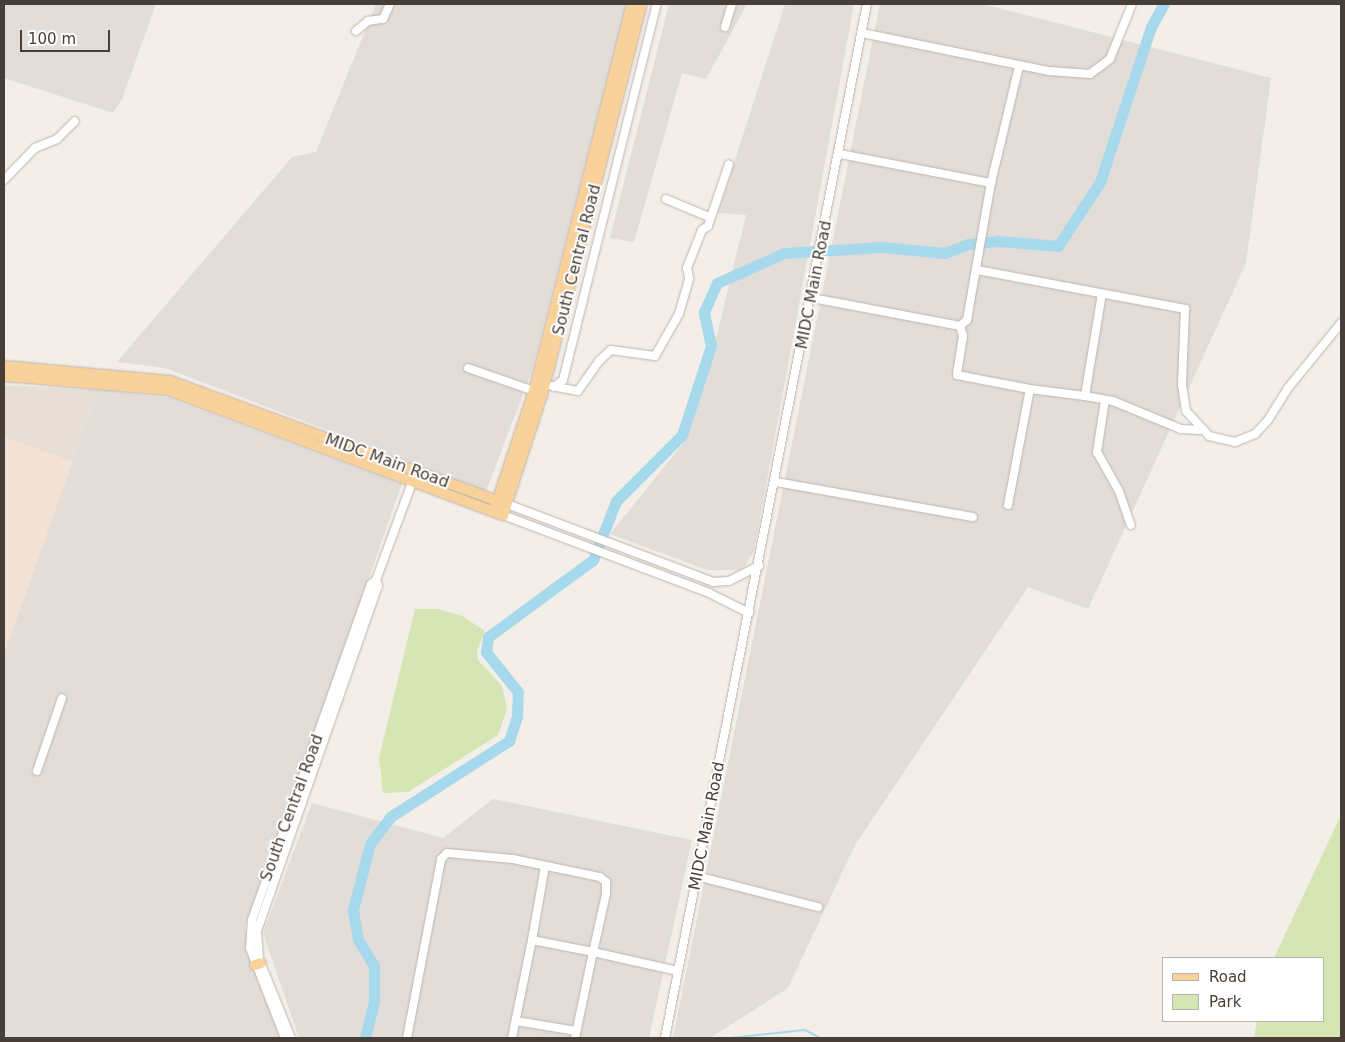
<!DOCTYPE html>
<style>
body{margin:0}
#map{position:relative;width:1345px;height:1042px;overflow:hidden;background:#f3eee8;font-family:"DejaVu Sans",sans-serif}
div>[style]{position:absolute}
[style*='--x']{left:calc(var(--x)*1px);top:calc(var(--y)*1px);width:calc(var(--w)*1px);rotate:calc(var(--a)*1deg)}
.residential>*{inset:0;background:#e7dfd6}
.commercial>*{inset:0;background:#f4e2d4}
.industrial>*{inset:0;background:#e2ddd9}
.green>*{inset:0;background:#d5e5b3}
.stream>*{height:2px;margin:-1px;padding:0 1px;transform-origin:1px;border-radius:1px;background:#a7d9ed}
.river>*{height:11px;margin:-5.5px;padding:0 5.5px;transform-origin:5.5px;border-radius:5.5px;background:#a7d9ed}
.roads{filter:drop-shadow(0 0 1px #beb4ab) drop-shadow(0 0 1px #beb4ab)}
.minor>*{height:8px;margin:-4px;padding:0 4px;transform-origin:4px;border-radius:4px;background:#fff}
.major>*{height:10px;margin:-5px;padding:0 5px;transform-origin:5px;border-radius:5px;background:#f9d19b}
span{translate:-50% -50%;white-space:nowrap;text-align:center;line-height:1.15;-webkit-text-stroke:4px #fff;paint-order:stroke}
.street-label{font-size:16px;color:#463e37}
.frame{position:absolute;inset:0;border:5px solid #463e37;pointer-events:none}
.legend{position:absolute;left:1162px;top:957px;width:162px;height:65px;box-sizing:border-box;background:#fff;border:1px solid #b5b2af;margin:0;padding:6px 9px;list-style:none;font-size:15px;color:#463e37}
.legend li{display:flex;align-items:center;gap:10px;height:25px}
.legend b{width:25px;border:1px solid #b5b2af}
.scale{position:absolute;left:20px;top:30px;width:90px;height:22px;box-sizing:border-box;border:2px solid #463e37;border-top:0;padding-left:6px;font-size:15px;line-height:18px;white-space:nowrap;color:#463e37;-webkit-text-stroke:4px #fff;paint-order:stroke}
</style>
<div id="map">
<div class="residential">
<div style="clip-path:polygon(4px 385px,98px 390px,73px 462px,4px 437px)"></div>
</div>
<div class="commercial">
<div style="clip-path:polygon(4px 437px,73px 462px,4px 655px)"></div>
</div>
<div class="industrial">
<div style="clip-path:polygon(4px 4px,156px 4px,122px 99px,113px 113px,4px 78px)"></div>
<div style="clip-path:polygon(376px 4px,626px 4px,532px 371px,486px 491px,165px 368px,117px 362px,292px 157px,316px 152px)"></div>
<div style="clip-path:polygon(669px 4px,747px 4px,706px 79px,682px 73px,634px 242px,610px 238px)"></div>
<div style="clip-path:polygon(785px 4px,854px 4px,754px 551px,742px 570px,707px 570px,610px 534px,685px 441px,704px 388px,746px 215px,718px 213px)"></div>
<div style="clip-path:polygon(880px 4px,983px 4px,1271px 78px,1246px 263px,1088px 609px,1028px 587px,855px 845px,788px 988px,710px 1038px,673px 1038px)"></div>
<div style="clip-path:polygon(98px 390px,167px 397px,402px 484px,245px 928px,285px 1038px,4px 1038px,4px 655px)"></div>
<div style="clip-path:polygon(493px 799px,692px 840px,649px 1038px,299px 1038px,263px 933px,312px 803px,443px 838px)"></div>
</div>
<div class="green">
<div style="clip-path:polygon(415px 609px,439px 609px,462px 616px,485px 631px,477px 650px,478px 660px,502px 686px,507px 709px,498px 735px,408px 792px,383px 793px,379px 758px)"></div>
<div style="clip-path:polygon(1341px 815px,1341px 1038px,1254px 1038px,1257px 1021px,1324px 1021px,1324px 958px,1274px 958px)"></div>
</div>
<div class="stream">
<div style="--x:730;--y:1038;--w:75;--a:-6.1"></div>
<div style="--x:805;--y:1030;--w:17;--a:28"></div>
</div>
<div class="river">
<div style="--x:365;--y:1038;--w:38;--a:-76"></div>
<div style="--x:374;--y:1001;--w:35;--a:-90"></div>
<div style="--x:374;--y:966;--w:31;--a:-121"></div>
<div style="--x:358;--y:939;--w:29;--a:-100"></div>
<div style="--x:353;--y:910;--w:68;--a:-75.6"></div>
<div style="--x:370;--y:844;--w:34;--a:-53"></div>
<div style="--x:390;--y:817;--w:141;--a:-32.6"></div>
<div style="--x:509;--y:741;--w:26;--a:-72"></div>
<div style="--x:517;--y:716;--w:24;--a:-88"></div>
<div style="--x:518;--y:692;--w:51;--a:-128.7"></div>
<div style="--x:486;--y:652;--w:15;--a:-82"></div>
<div style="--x:488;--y:637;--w:130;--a:-36.3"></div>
<div style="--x:593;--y:560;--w:63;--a:-68.7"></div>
<div style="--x:616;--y:501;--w:93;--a:-45"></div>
<div style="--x:682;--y:435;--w:94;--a:-72"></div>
<div style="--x:711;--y:346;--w:35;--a:-102"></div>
<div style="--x:704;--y:312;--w:32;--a:-66"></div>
<div style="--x:717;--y:283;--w:73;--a:-24.1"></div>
<div style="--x:784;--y:253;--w:98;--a:-3.5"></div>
<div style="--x:882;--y:247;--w:63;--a:5.4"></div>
<div style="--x:945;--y:253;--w:26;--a:-21"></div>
<div style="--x:969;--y:244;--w:30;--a:-6"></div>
<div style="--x:999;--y:241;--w:59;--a:4.8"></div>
<div style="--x:1058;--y:246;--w:77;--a:-56.7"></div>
<div style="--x:1100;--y:182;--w:163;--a:-71.8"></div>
<div style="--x:1151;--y:27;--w:26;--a:-61"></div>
</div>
<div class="roads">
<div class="minor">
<div style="--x:725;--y:27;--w:24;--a:-73"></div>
<div style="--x:356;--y:31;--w:16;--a:-40"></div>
<div style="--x:368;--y:21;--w:15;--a:-8"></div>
<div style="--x:383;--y:19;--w:17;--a:-65"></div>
<div style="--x:862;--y:33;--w:191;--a:11.5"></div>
<div style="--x:1049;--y:71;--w:41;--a:4.2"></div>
<div style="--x:1090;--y:74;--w:25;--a:-37"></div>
<div style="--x:1110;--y:59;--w:59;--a:-68.2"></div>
<div style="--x:840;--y:154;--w:154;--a:10.9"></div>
<div style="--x:991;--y:183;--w:120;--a:-76.5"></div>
<div style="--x:4;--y:180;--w:45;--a:-45.9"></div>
<div style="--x:35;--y:148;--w:24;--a:-22"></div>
<div style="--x:57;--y:139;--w:25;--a:-45"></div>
<div style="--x:666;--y:199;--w:47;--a:22.7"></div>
<div style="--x:977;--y:270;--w:212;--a:10.6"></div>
<div style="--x:1185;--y:309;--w:76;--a:92.3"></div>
<div style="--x:1182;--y:385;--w:26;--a:81"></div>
<div style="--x:1186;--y:411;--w:34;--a:47"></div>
<div style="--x:1209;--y:436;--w:27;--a:13"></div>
<div style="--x:1235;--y:442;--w:22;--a:-22"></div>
<div style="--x:1255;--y:434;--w:19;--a:-47"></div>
<div style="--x:1268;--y:420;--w:38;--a:-58"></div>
<div style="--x:1288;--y:388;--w:84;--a:-50.8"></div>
<div style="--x:812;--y:298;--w:151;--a:10.7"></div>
<div style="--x:960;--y:326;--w:9;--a:-41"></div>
<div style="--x:967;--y:320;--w:139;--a:-80.1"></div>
<div style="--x:960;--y:326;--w:10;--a:73"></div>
<div style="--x:963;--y:336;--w:39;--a:99"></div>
<div style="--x:957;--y:375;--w:74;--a:10.9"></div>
<div style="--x:468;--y:368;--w:70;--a:19.2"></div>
<div style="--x:552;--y:386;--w:26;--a:11"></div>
<div style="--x:578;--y:391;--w:37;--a:-55"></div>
<div style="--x:599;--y:361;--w:16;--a:-43"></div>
<div style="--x:611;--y:350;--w:44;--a:7.8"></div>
<div style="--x:655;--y:356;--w:48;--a:-60.3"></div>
<div style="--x:679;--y:314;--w:37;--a:-74"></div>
<div style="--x:689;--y:278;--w:10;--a:-101"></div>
<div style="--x:687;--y:268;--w:41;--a:-68.5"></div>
<div style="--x:702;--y:230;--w:7;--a:-34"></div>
<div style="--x:708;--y:226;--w:65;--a:-71.3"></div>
<div style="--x:554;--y:387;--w:11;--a:-38"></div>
<div style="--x:563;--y:380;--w:388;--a:-76"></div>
<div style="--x:1085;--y:396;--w:28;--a:10"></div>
<div style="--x:1113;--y:401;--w:74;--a:22.4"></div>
<div style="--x:1181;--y:429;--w:19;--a:3"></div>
<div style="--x:1105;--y:400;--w:53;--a:98.7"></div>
<div style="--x:1097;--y:452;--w:45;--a:60.6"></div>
<div style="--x:1119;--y:491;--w:36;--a:71"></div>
<div style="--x:776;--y:482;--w:200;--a:10.1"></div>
<div style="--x:507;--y:504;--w:220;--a:20.7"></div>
<div style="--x:713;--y:582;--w:16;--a:-4"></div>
<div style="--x:729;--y:581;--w:34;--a:-27"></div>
<div style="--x:1008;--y:505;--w:118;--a:-79.3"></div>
<div style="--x:1030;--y:389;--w:55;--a:7.3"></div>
<div style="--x:1085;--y:396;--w:104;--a:-80.6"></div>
<div style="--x:503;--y:515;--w:220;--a:20.7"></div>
<div style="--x:709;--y:593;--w:45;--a:26.6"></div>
<div style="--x:37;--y:771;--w:77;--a:-71.1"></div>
<div style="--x:697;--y:876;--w:125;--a:14.4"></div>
<div style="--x:532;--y:940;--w:75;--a:-80"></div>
<div style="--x:516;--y:1021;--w:61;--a:9.5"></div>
<div style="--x:285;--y:1038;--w:97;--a:-111.3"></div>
<div style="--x:250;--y:948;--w:28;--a:-86"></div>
<div style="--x:252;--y:920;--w:356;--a:-70.5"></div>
<div style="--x:371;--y:584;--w:6;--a:-39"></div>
<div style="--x:376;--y:580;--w:110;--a:-69.7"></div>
<div style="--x:291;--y:1038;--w:85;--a:-112.1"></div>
<div style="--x:259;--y:959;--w:28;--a:-94"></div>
<div style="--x:257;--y:931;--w:366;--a:-70.7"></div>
<div style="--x:378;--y:586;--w:6;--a:-108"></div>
<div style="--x:407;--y:1038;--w:182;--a:-79.2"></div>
<div style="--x:441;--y:859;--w:8;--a:-45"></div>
<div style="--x:447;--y:853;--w:66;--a:5.2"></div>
<div style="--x:513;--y:859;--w:89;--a:11.7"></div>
<div style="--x:600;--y:877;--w:8;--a:40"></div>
<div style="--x:606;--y:882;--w:12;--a:90"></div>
<div style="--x:606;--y:894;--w:59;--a:102.6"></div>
<div style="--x:593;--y:952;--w:87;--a:12.6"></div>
<div style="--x:512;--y:1038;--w:100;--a:-78.5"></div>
<div style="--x:532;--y:940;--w:62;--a:11.1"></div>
<div style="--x:593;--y:952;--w:88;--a:101.8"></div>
<div style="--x:665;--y:1038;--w:1054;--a:-78.95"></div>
</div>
<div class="major">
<div style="--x:4;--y:366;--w:167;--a:5.2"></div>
<div style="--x:170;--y:381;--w:355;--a:20.1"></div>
<div style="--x:4;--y:376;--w:165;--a:4.9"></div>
<div style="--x:168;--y:390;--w:358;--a:20.5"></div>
<div style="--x:503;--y:515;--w:126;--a:-72"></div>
<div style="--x:542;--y:395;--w:404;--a:-75.7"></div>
<div style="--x:494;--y:511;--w:126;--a:-71.6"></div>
<div style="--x:534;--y:391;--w:399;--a:-75.8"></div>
<div style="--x:255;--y:965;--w:6;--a:-18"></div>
</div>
</div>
<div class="street-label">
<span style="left:577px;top:260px;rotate:-76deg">South Central Road</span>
<span style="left:814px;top:285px;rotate:-79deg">MIDC Main Road</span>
<span style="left:387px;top:461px;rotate:20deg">MIDC Main Road</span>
<span style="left:292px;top:808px;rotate:-70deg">South Central Road</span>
<span style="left:707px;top:826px;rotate:-79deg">MIDC Main Road</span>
</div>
<div class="frame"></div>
<ul class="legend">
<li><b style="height:6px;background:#f9d19b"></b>Road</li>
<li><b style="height:14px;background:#d5e5b3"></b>Park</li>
</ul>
<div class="scale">100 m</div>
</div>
